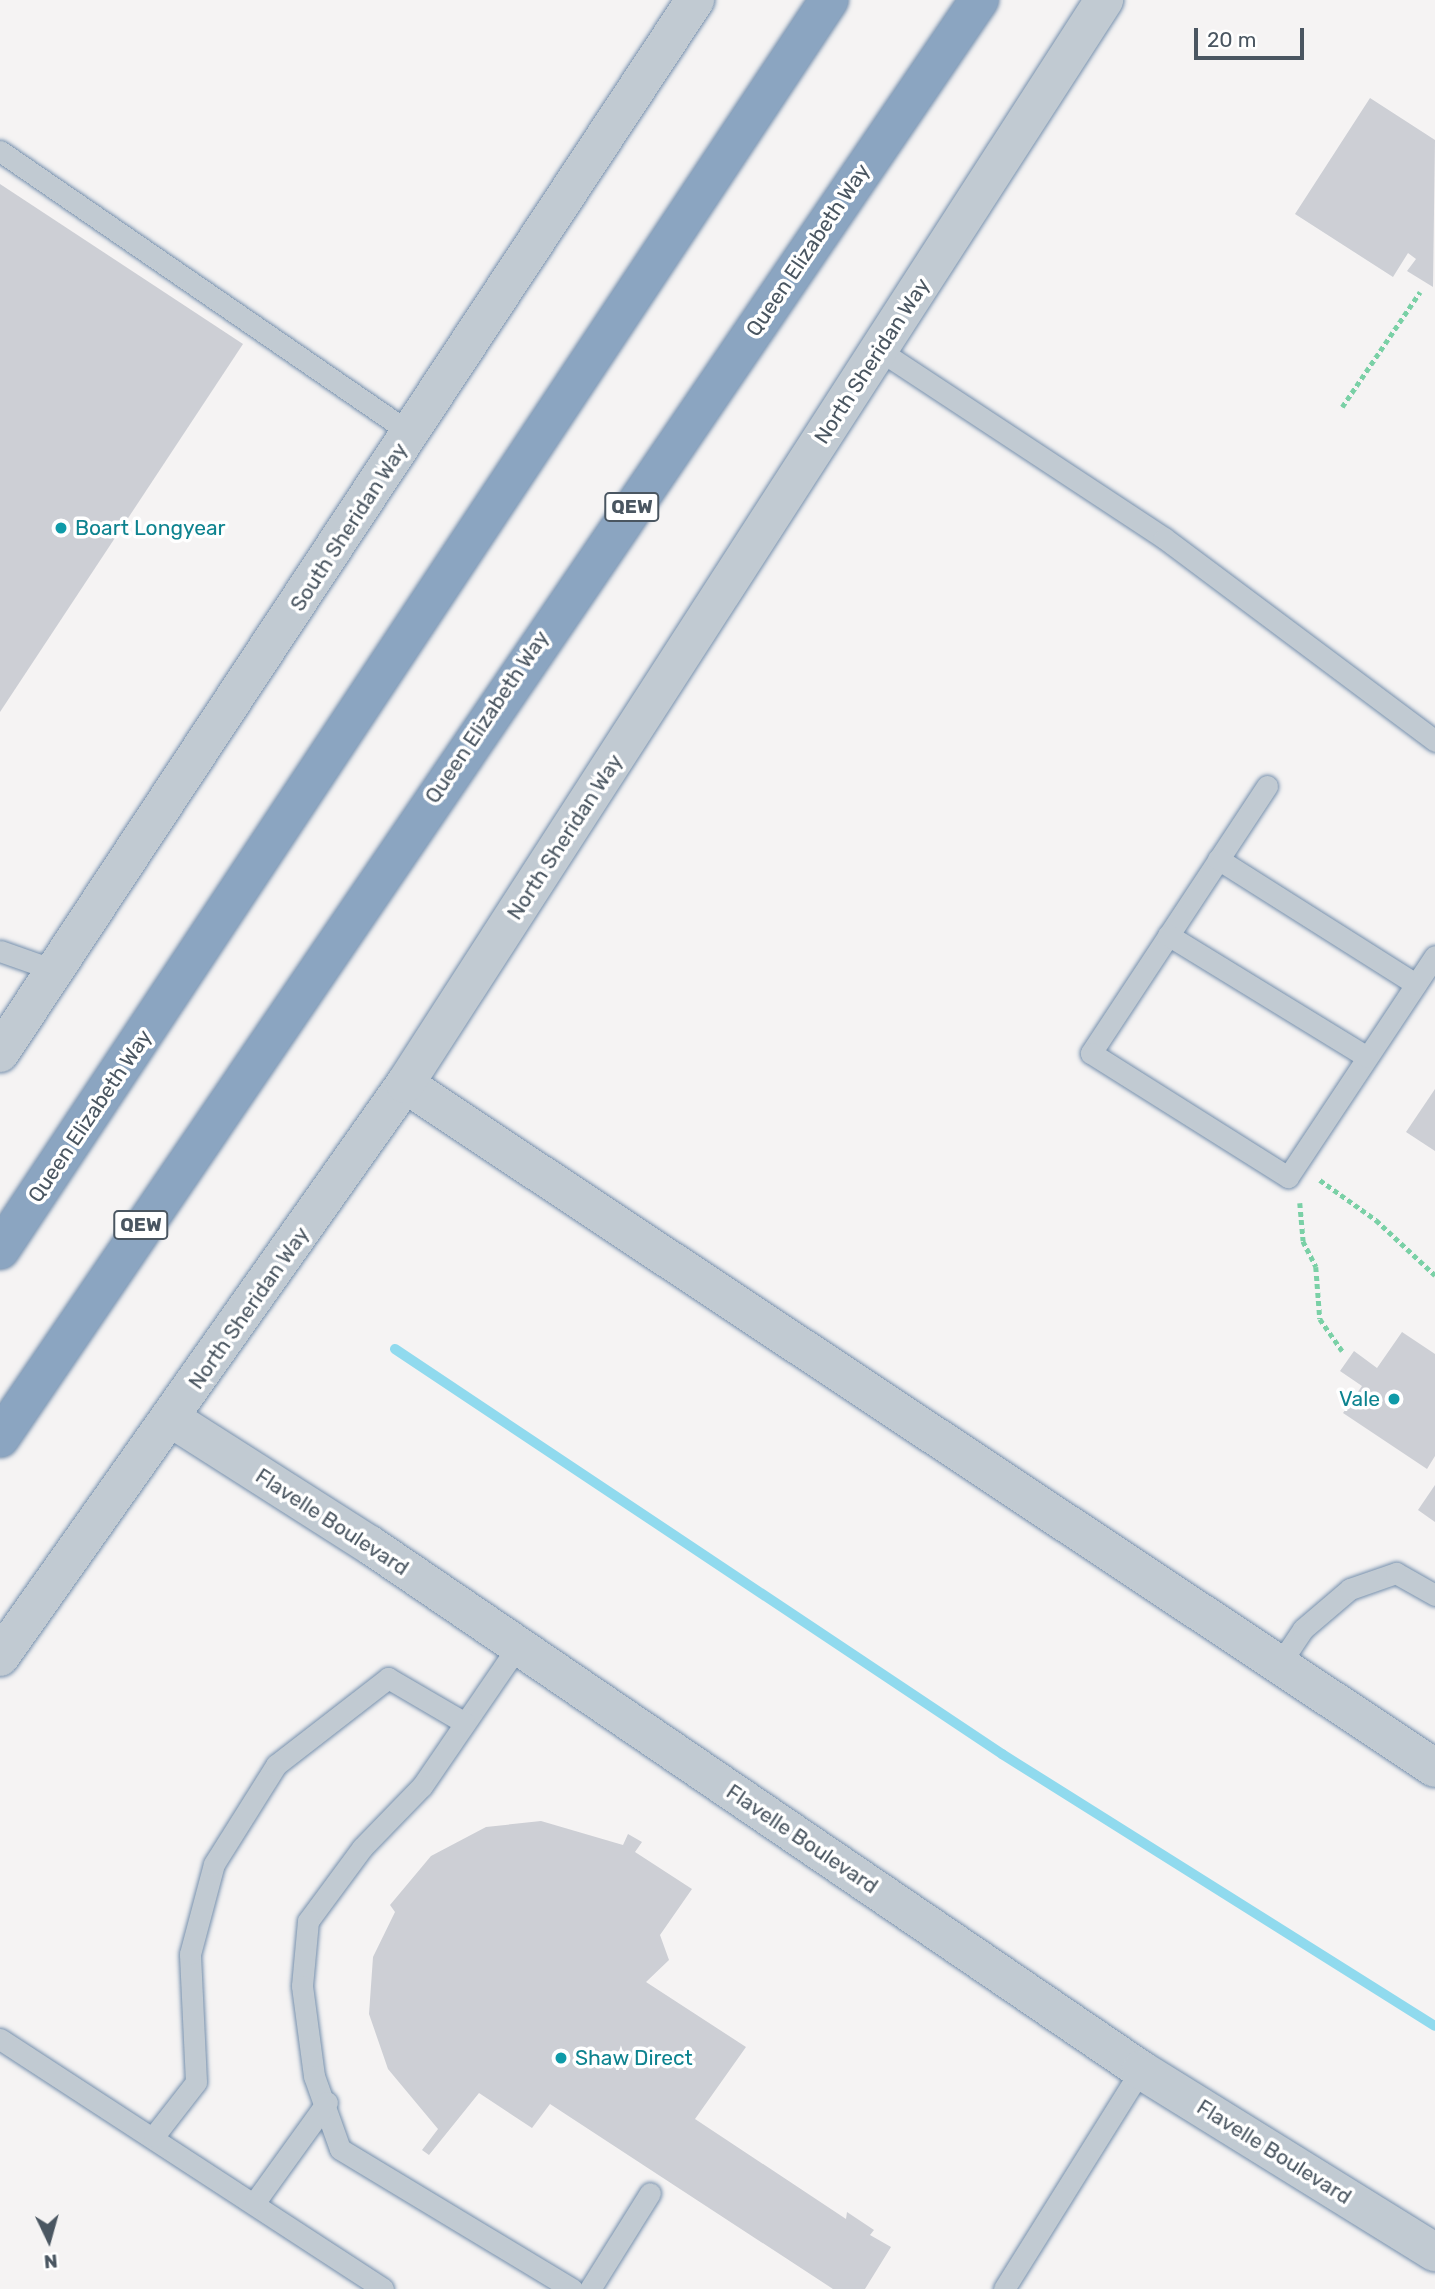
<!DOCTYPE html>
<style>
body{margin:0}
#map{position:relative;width:1435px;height:2289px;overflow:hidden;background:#f5f3f3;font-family:Rubik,sans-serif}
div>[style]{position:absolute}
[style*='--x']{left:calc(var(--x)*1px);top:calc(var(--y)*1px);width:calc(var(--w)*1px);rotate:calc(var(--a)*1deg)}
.stream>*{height:10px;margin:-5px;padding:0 5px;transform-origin:5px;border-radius:5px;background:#90daee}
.building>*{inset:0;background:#cdcfd5}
.path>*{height:4.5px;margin-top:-2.25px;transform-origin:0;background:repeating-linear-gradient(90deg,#7ad0a6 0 5px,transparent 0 8.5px)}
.roads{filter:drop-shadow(0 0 2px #7690ad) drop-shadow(0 0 2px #7690ad)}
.service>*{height:21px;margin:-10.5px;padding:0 10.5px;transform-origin:10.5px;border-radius:10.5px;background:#c1cad2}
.minor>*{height:38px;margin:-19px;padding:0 19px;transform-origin:19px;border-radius:19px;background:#c1cad2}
.tertiary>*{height:38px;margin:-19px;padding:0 19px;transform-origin:19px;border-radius:19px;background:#c1cad2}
.motorway>*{height:38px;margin:-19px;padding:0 19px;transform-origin:19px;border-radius:19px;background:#8ba5c1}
.dots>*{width:19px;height:19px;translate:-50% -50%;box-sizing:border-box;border:4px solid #fff;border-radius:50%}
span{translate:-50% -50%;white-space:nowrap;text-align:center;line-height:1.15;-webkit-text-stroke:7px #fff;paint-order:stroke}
.shield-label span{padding:2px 5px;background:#fff;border:2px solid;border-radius:5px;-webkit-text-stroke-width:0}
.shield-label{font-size:19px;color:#4a5661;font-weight:700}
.street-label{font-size:21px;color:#4a5661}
.culture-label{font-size:21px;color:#0d838f}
.left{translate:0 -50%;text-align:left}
.right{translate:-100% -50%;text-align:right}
.north{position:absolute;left:14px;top:2205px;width:70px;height:70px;-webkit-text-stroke:5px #fff;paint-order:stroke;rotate:175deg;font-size:19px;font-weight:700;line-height:28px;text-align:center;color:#4a5661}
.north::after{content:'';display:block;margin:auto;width:24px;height:32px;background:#4a5661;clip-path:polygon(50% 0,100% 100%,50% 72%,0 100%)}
.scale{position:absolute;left:1194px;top:28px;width:110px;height:32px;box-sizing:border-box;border:4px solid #4a5661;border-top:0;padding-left:9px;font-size:21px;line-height:24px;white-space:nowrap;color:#4a5661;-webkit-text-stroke:5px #fff;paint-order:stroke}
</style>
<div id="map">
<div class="stream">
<div style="--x:395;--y:1349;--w:730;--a:33.71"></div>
<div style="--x:1002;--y:1754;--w:511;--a:32.14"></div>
</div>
<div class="building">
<div style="clip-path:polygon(1370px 98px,1435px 140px,1433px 287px,1407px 271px,1416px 259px,1408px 253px,1393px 277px,1295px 214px)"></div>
<div style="clip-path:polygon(0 184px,243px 344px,0 712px)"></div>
<div style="clip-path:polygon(1435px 1089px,1435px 1151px,1406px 1132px)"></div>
<div style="clip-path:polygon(1402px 1332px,1435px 1354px,1435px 1456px,1427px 1469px,1343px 1413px,1362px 1386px,1340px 1371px,1354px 1351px,1377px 1368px)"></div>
<div style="clip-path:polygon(1435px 1485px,1435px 1522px,1418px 1510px)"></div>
<div style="clip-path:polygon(541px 1821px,623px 1845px,628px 1834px,642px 1842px,635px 1852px,692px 1889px,660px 1935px,669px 1960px,646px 1982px,746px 2047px,695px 2119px,846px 2219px,847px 2212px,874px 2230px,870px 2235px,891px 2247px,865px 2289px,833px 2289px,550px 2104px,532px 2128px,479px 2093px,429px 2155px,422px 2150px,438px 2129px,388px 2069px,369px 2014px,373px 1957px,395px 1912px,390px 1905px,431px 1856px,486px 1827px)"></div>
</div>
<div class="path">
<div style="--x:1342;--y:407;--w:139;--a:-55.9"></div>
<div style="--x:1320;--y:1180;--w:69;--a:35.5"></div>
<div style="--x:1376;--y:1220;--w:81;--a:43"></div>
<div style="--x:1300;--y:1203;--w:38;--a:85"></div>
<div style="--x:1303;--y:1241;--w:29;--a:63"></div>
<div style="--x:1316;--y:1267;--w:52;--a:85.6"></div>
<div style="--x:1320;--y:1319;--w:39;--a:55"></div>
</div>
<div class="roads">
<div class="service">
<div style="--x:0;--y:151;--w:498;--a:34.5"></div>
<div style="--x:879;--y:350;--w:341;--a:33.4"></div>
<div style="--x:1164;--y:538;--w:339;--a:36.8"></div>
<div style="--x:1267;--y:786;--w:320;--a:123.4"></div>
<div style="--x:1091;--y:1053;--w:233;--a:32.2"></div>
<div style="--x:1288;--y:1177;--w:265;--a:-56.4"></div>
<div style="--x:1218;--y:859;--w:234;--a:32.3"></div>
<div style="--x:1168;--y:935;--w:233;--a:31.5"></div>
<div style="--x:0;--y:951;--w:57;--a:19.4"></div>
<div style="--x:518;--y:1646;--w:170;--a:124.4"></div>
<div style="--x:422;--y:1786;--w:86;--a:134.1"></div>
<div style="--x:362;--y:1848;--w:91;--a:126.5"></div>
<div style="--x:308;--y:1921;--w:65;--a:95.3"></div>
<div style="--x:302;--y:1986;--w:91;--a:82.4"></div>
<div style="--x:314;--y:2076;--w:77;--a:70.4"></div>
<div style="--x:340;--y:2149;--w:271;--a:31.1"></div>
<div style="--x:1279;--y:1665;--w:43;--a:-56.3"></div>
<div style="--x:1303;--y:1629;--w:62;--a:-40.4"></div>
<div style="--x:1350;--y:1589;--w:49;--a:-19.2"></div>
<div style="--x:1396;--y:1573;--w:45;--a:29.4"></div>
<div style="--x:0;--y:2039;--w:457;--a:33.1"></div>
<div style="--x:154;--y:2136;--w:68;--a:-52.1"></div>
<div style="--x:196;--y:2082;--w:128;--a:-92.7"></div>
<div style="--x:190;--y:1954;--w:93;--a:-75.1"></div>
<div style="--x:214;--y:1864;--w:117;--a:-57.9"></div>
<div style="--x:276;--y:1765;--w:142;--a:-37.8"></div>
<div style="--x:388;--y:1678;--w:89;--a:30.3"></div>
<div style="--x:255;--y:2202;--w:123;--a:-54.2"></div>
<div style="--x:590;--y:2289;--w:113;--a:-58"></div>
<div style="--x:1004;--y:2289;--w:258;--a:-58"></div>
</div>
<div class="minor">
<div style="--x:405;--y:1084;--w:1236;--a:33.59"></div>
<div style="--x:172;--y:1419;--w:235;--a:32.5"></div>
<div style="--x:370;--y:1545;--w:933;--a:34.25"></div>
<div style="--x:1141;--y:2070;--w:346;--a:31.8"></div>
</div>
<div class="tertiary">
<div style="--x:0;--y:1053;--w:1262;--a:-56.57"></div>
<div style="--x:0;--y:1657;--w:702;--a:-54.75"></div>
<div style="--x:405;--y:1084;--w:1290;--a:-57.18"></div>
</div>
<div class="motorway">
<div style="--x:0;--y:1250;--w:1500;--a:-56.45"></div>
<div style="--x:0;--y:1438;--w:1740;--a:-55.75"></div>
</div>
</div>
<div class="dots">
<div style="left:61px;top:528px;background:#0f9aa8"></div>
<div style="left:1394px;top:1399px;background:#0f9aa8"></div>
<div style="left:561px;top:2058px;background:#0f9aa8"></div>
</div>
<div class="shield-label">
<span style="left:632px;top:507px">QEW</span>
<span style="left:141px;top:1225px">QEW</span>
</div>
<div class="street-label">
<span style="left:808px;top:250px;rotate:-56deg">Queen Elizabeth Way</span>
<span style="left:872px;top:361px;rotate:-57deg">North Sheridan Way</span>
<span style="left:349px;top:527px;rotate:-57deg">South Sheridan Way</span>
<span style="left:487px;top:717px;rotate:-56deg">Queen Elizabeth Way</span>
<span style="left:565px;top:837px;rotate:-57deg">North Sheridan Way</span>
<span style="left:90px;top:1116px;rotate:-56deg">Queen Elizabeth Way</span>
<span style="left:249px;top:1308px;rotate:-55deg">North Sheridan Way</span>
<span style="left:332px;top:1522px;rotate:33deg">Flavelle Boulevard</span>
<span style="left:802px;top:1839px;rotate:34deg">Flavelle Boulevard</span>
<span style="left:1274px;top:2152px;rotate:32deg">Flavelle Boulevard</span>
</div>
<div class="culture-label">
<span class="left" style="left:75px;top:528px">Boart Longyear</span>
<span class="right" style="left:1380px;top:1399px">Vale</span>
<span class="left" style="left:575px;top:2058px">Shaw Direct</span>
</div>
<div class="north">N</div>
<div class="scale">20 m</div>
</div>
